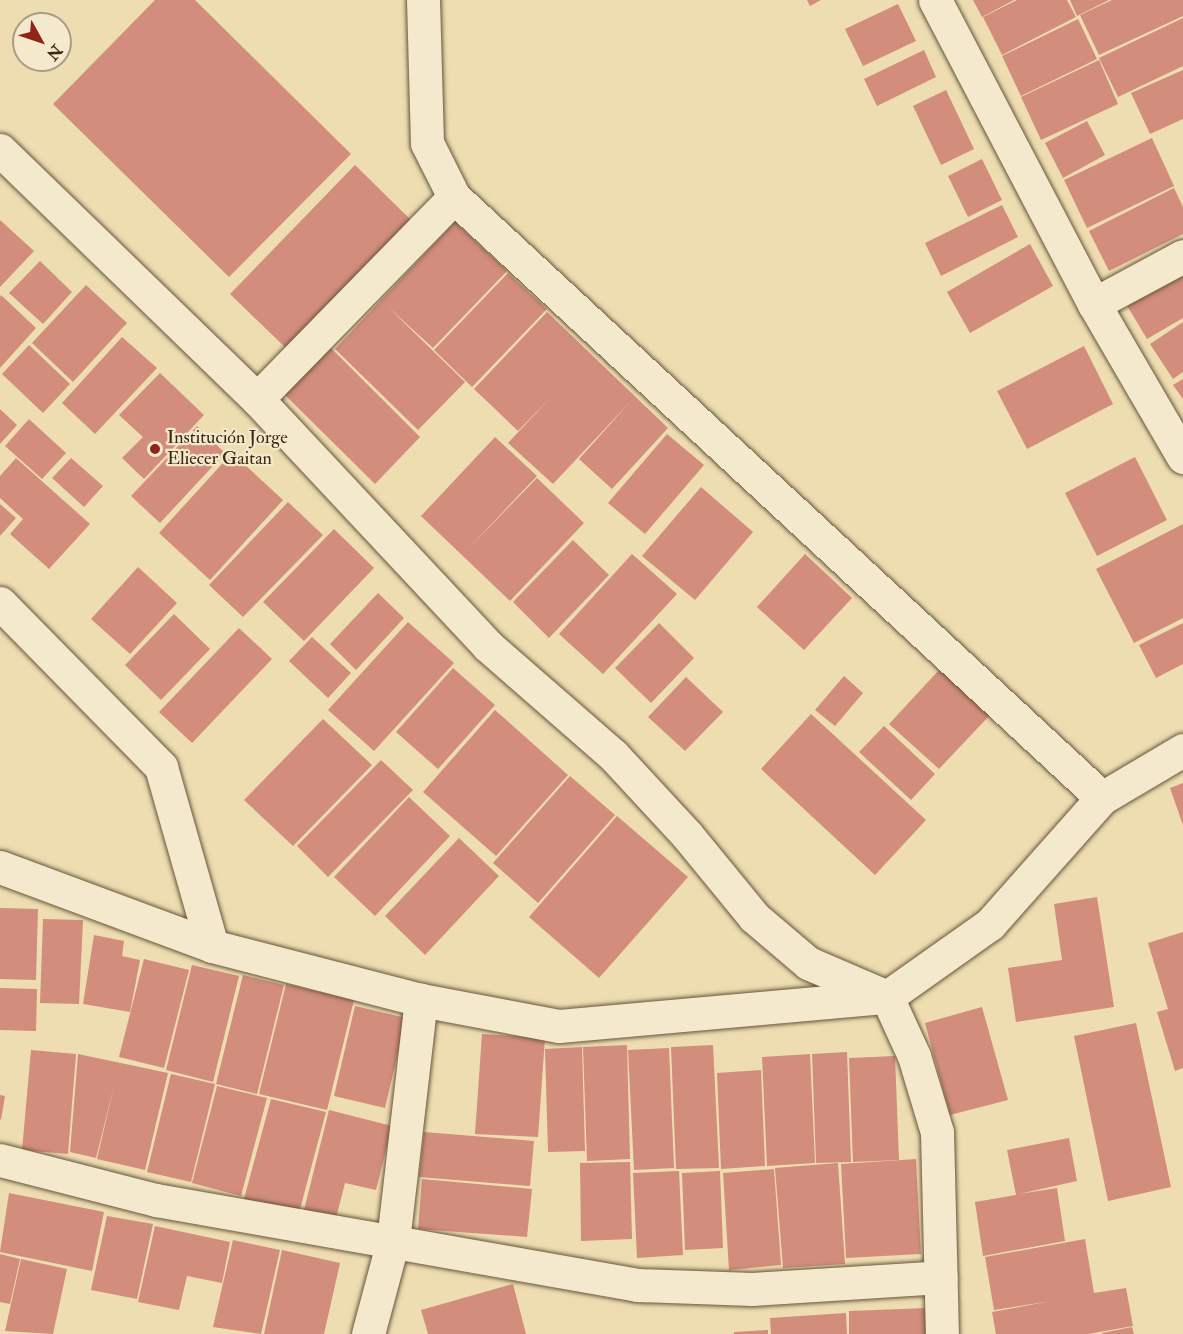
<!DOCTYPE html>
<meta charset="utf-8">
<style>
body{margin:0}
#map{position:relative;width:1183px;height:1334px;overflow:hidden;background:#eeddb1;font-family:"IM FELL Double Pica",serif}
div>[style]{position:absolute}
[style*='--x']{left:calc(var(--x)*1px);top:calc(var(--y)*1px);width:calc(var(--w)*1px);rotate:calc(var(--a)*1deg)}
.building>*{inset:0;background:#d28d7c}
.roads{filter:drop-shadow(0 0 2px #67553b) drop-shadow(0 0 2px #67553b)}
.street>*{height:33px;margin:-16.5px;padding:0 16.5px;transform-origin:16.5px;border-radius:16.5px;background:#f4e9cc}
.dots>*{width:16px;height:16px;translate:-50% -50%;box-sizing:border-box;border:3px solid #f4e9cc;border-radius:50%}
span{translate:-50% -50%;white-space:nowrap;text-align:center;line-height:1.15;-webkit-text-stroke:4.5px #f4e9cc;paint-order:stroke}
.poi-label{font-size:18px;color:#3a2814}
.left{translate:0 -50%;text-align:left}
.north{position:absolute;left:12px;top:12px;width:60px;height:60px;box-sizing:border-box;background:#f4e9cc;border:2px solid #aa9c82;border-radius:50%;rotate:130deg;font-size:16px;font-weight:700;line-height:24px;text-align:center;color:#3a2814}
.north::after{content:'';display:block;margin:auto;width:21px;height:27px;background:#8f2418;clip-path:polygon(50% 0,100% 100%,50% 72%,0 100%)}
</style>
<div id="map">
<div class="building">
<div style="clip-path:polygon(155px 0,195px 0,351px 154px,229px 277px,53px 104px)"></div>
<div style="clip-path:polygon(807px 0,821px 0,810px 6px)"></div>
<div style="clip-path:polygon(973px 0,1014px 0,982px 17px)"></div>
<div style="clip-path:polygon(1017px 0,1067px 0,1076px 17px,1002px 55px,983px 17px)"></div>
<div style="clip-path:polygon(1070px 0,1109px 0,1077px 16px)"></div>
<div style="clip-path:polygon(1112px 0,1183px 0,1183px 16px,1099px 55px,1080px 15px)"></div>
<div style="clip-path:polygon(898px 4px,916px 41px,863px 66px,845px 29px)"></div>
<div style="clip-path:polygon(1183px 18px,1183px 66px,1118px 97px,1099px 58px)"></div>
<div style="clip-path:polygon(1078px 19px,1097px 59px,1021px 96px,1002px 56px)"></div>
<div style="clip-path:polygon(924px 50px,936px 77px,877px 106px,864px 79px)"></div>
<div style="clip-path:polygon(1099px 60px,1118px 104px,1041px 140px,1021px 97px)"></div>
<div style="clip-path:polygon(1183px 70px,1183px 119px,1150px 134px,1131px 93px)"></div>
<div style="clip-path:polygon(946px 90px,974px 149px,941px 165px,913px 106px)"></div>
<div style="clip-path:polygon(1087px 121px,1105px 155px,1063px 178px,1045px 143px)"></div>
<div style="clip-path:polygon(1152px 138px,1174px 186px,1087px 228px,1064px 180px)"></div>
<div style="clip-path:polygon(982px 159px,1002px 200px,968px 217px,948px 176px)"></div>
<div style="clip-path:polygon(355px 165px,415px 224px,290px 352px,230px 294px)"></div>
<div style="clip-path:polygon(1174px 188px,1183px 207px,1183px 234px,1109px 271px,1089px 231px)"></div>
<div style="clip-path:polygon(1002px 205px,1018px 237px,941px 276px,925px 243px)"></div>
<div style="clip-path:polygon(0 220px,34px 251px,0 287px)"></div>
<div style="clip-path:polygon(455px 222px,507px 271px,433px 348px,387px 306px,465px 382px,418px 430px,335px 349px)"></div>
<div style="clip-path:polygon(1030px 244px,1053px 286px,970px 333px,947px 292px)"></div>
<div style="clip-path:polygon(40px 261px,72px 292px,43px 324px,9px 293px)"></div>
<div style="clip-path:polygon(1183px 262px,1183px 318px,1147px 339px,1122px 297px)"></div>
<div style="clip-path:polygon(508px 273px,547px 309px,472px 387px,434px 350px)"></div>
<div style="clip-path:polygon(86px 285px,127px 323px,73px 382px,32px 343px)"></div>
<div style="clip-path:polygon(1px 295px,36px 328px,0 368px,0 297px)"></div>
<div style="clip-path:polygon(547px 312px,668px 428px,612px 489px,579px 459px,632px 400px,553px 484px,508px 443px,553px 395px,518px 431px,474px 389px)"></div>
<div style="clip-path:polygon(1183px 322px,1183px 372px,1173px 379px,1150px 344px)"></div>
<div style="clip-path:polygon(122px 337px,157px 368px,95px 434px,62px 403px)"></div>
<div style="clip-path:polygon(29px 345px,70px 384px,43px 413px,2px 374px)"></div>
<div style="clip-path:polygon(1084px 346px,1113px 404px,1027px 449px,997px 391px)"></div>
<div style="clip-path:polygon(331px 348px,420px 437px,375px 484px,285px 395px)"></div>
<div style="clip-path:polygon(160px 373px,204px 415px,144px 479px,122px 458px,143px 437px,119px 415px)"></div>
<div style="clip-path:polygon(1183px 379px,1183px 399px,1173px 385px)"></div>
<div style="clip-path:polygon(0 409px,17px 425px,0 444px)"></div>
<div style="clip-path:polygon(29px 419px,66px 453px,42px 479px,5px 446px)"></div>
<div style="clip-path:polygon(197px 426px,225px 453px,160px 523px,131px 496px)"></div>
<div style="clip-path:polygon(667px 434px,704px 465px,645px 534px,608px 503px)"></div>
<div style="clip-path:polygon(495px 437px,537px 476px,465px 552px,537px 478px,584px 523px,510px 601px,421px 516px)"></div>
<div style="clip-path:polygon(232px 453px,283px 500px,210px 580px,159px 533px)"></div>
<div style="clip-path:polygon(1135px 457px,1167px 520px,1097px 556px,1065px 493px)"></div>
<div style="clip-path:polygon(16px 458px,90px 524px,49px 569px,10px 534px,23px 519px,0 498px,0 476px)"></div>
<div style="clip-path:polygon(71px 458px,103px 486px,84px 507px,52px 478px)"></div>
<div style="clip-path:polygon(701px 487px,753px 532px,695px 600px,642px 556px)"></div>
<div style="clip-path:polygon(288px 502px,323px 535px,243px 617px,209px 585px)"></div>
<div style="clip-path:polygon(0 504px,16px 518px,0 536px)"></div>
<div style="clip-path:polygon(1183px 524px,1183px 618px,1134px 643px,1096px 569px)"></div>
<div style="clip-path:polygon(334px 529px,374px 568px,304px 641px,263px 602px)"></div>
<div style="clip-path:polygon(573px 540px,609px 575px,549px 638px,513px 602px)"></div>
<div style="clip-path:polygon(632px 554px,677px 594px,603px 674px,559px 634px)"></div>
<div style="clip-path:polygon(805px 554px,852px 598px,804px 650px,757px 607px)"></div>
<div style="clip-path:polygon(138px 567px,177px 603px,130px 654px,91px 619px)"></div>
<div style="clip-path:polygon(378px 593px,404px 618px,356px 670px,330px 644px)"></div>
<div style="clip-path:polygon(174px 614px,210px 649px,161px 700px,125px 665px)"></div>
<div style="clip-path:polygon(408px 622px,454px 663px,374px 751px,328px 710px)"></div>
<div style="clip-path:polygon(659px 623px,694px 658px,651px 703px,615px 668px)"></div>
<div style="clip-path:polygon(1183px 623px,1183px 664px,1156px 678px,1139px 645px)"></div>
<div style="clip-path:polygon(239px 628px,272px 659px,192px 743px,159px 712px)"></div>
<div style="clip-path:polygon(312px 637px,351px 673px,328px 698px,289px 661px)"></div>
<div style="clip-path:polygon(453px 668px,495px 705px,438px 769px,396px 732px)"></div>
<div style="clip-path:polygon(940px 669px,990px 715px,939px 769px,889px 724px)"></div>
<div style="clip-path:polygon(844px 676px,863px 693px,835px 726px,815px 710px)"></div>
<div style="clip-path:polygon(686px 677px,723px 712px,685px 751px,648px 717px)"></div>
<div style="clip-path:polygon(495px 710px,568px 775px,496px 856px,423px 792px)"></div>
<div style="clip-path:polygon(811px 714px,926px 820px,875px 875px,761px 769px)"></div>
<div style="clip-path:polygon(323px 719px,372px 765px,293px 846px,244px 800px)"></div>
<div style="clip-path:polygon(884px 726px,935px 774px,911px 800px,859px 752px)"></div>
<div style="clip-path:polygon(381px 760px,413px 790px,328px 877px,297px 846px)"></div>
<div style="clip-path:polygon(570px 776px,615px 815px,538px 903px,493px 863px)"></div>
<div style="clip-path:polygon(1183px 783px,1183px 825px,1170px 788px)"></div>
<div style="clip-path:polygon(409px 797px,450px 836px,375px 916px,334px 877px)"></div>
<div style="clip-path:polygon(617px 816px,688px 877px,599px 978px,529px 917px)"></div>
<div style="clip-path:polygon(459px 838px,499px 876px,425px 955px,385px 916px)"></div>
<div style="clip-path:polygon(1097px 897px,1114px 1007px,1016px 1022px,1008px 968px,1062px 960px,1054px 904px)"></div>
<div style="clip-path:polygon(0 908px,38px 909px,36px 980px,0 979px)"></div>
<div style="clip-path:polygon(43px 919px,83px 920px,79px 1004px,40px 1003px)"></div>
<div style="clip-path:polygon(1183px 932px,1183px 1068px,1175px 1071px,1157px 1012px,1168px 1009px,1148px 943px)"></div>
<div style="clip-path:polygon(94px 935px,124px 941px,122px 956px,140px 960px,130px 1012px,83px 1004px)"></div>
<div style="clip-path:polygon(144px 959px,189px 970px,164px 1068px,119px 1057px)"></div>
<div style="clip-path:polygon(192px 965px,239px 976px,213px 1082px,166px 1070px)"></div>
<div style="clip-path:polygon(243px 975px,284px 985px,257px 1094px,216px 1084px)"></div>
<div style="clip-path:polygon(286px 984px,354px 1000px,327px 1110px,259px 1094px)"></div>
<div style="clip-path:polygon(0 988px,37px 989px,36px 1031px,0 1030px)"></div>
<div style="clip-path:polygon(355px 1006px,406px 1018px,385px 1108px,334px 1096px)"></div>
<div style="clip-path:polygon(982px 1007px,1008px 1100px,950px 1115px,925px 1023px)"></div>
<div style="clip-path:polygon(1136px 1023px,1171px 1187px,1108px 1201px,1074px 1036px)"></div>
<div style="clip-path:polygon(482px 1034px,545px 1038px,538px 1137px,475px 1134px)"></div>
<div style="clip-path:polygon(627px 1045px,630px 1159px,587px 1161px,583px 1047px)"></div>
<div style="clip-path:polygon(713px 1045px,719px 1168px,676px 1169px,671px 1047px)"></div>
<div style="clip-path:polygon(582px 1047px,585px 1151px,548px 1152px,545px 1049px)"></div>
<div style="clip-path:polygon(669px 1048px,674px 1168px,634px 1170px,628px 1050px)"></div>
<div style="clip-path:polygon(31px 1050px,76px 1054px,68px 1154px,22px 1150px)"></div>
<div style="clip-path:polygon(847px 1052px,851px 1162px,816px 1163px,812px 1054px)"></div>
<div style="clip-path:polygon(78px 1054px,168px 1073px,145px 1170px,97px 1159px,115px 1082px,96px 1158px,70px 1152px)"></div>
<div style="clip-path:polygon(810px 1054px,815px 1163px,767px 1166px,762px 1057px)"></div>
<div style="clip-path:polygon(895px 1056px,899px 1160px,853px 1162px,849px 1058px)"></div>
<div style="clip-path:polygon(761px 1070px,765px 1166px,721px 1169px,717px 1073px)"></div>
<div style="clip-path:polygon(171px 1074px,215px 1084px,191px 1182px,147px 1172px)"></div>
<div style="clip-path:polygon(217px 1086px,267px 1098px,241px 1196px,192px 1183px)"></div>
<div style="clip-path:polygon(0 1095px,5px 1096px,1px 1120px,0 1119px)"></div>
<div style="clip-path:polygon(271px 1099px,326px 1112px,299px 1213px,244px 1199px)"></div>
<div style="clip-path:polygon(329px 1110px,392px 1126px,376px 1190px,345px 1183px,335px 1222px,303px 1214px)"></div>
<div style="clip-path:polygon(424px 1132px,534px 1141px,530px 1186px,419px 1177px)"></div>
<div style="clip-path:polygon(1069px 1138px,1077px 1181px,1019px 1194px,1057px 1188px,1065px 1241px,983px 1256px,975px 1202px,1016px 1195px,1007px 1150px)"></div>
<div style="clip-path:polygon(916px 1159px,921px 1254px,846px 1258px,841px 1164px)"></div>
<div style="clip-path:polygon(630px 1162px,632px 1239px,581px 1241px,580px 1163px)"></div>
<div style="clip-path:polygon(838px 1163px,845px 1264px,783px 1268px,775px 1168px)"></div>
<div style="clip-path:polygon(774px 1169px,781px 1265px,729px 1270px,723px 1173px)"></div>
<div style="clip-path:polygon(679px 1171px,683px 1255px,637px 1258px,633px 1173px)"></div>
<div style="clip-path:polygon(720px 1171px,723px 1248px,685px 1250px,682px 1173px)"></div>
<div style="clip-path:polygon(422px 1179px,532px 1189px,527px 1237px,418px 1229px)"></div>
<div style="clip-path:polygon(9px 1193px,104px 1212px,92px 1271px,0 1252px)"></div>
<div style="clip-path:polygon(107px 1216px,153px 1224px,137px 1299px,91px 1290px)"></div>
<div style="clip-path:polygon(155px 1226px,230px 1242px,222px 1283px,187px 1276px,179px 1310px,138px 1302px)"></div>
<div style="clip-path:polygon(1085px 1239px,1094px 1293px,1126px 1288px,1133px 1326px,1088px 1334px,996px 1334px,992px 1312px,1052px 1301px,994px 1310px,985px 1257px)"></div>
<div style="clip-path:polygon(233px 1240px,280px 1250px,261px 1334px,213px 1327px)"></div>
<div style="clip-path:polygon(282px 1250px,340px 1263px,324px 1334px,264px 1334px)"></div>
<div style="clip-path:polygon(0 1254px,20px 1259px,10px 1304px,0 1302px)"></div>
<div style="clip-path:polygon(21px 1259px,67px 1269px,53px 1334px,5px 1331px)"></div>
<div style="clip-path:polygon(513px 1284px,526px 1334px,428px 1334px,421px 1310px)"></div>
<div style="clip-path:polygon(927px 1308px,928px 1334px,849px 1334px,849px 1311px)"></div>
<div style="clip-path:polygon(846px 1313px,847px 1334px,771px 1334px,770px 1318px)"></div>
<div style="clip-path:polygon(1132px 1327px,1134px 1334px,1102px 1334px,1102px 1333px)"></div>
<div style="clip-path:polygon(768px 1330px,768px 1334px,734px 1334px,734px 1332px)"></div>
</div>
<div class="roads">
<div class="street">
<div style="--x:423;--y:0;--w:143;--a:88.4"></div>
<div style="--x:427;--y:143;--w:60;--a:63.4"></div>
<div style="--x:454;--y:197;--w:884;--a:42.84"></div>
<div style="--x:935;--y:0;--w:343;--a:62.4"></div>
<div style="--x:1094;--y:304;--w:177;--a:59.8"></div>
<div style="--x:0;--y:150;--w:358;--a:44.1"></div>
<div style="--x:257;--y:399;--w:338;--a:46.9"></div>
<div style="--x:488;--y:646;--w:166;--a:41.1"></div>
<div style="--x:613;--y:755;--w:109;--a:47.2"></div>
<div style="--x:687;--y:835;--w:106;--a:50.7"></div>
<div style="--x:754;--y:917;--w:71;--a:40.4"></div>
<div style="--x:808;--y:963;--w:86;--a:23.3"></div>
<div style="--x:887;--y:997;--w:65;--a:65.4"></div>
<div style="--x:914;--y:1056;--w:79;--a:73.2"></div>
<div style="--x:937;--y:1132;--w:202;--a:88.6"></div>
<div style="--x:1094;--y:304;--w:101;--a:-28.3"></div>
<div style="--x:257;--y:399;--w:282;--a:-45.7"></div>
<div style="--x:0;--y:603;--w:230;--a:45.5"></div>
<div style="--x:161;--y:767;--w:186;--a:74.1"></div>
<div style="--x:0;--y:867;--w:226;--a:20.4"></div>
<div style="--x:212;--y:946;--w:216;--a:14.5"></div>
<div style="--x:421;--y:1000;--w:140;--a:10.7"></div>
<div style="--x:559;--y:1026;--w:329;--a:-5.1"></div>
<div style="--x:887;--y:997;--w:126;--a:-35.3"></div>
<div style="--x:990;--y:924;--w:169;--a:-48.4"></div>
<div style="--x:1102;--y:798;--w:94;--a:-30.7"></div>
<div style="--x:0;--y:1160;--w:161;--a:14.4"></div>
<div style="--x:156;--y:1200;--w:488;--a:10"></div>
<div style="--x:637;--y:1285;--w:115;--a:2"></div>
<div style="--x:752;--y:1289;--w:189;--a:-3.6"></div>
<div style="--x:368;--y:1334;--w:96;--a:-75"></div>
<div style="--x:393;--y:1241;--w:243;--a:-83.4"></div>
</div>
</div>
<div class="dots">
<div style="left:155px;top:449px;background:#8f2418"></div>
</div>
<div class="poi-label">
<span class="left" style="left:167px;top:449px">Institución Jorge<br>Eliecer Gaitan</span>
</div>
<div class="north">N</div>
</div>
